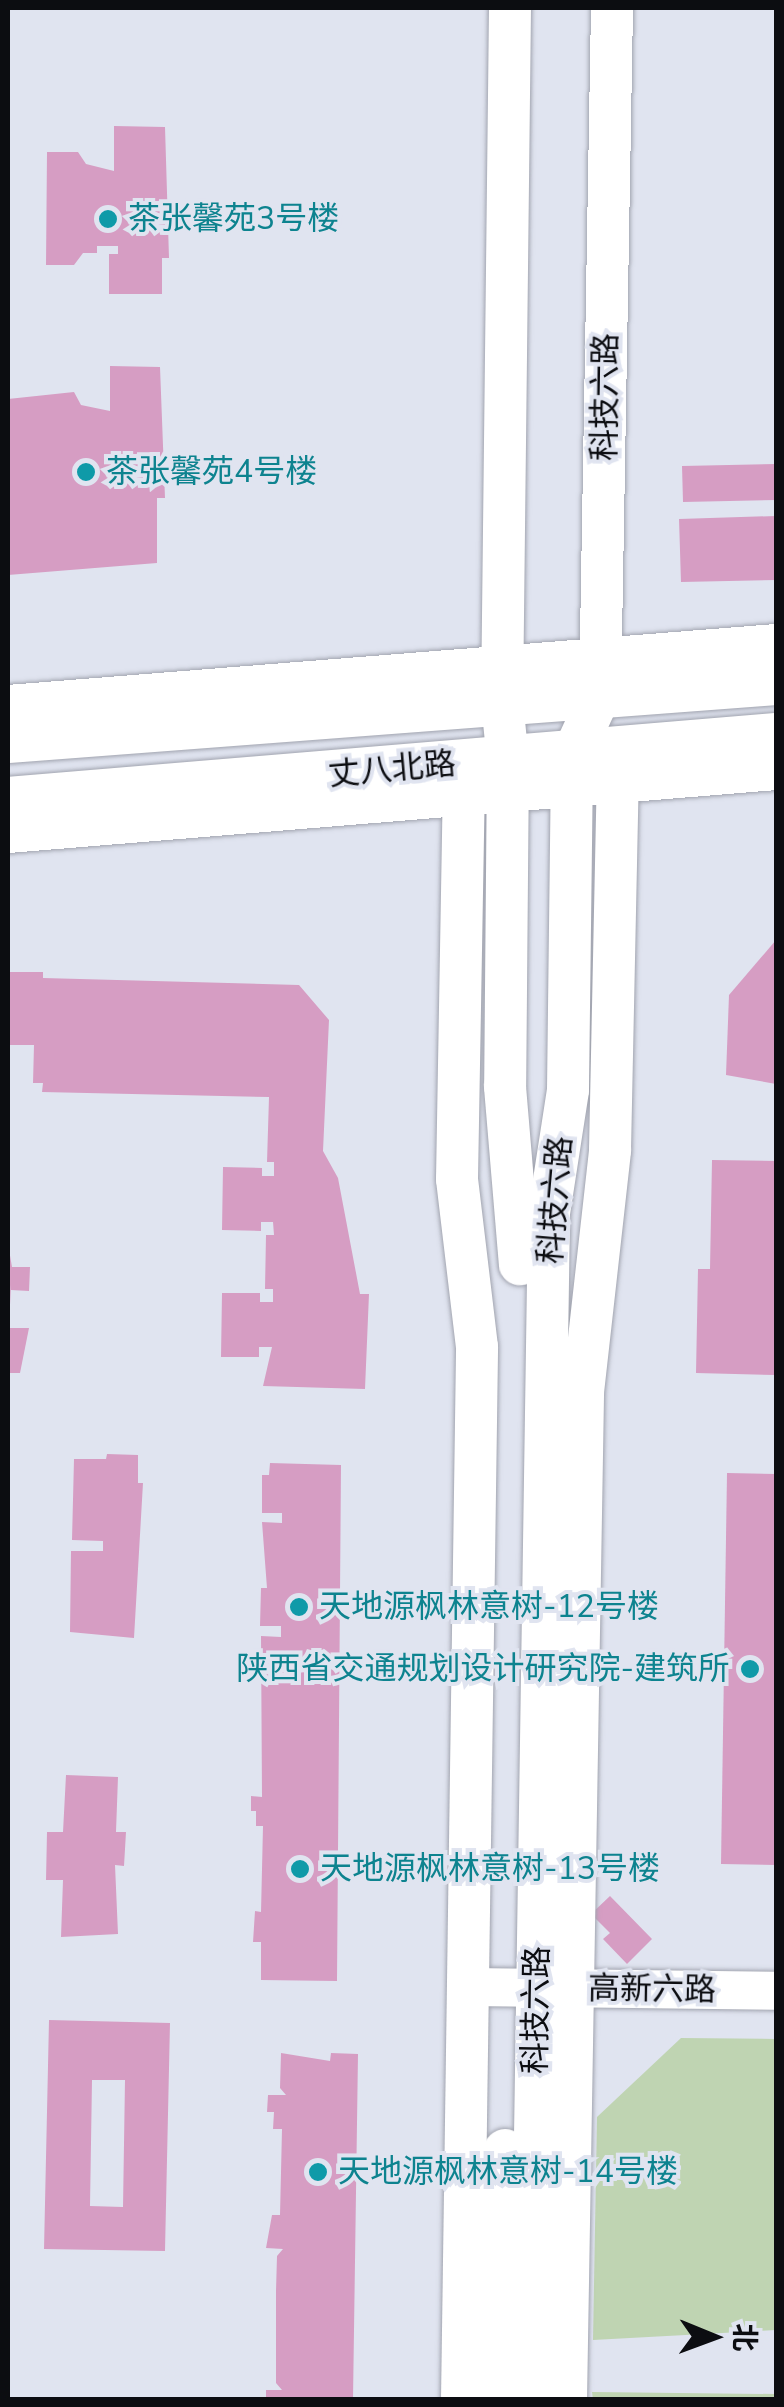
<!DOCTYPE html>
<meta charset="utf-8">
<style>
body{margin:0}
#map{position:relative;width:784px;height:2407px;overflow:hidden;background:#e0e4f0;font-family:"Nunito Sans","Noto Sans SC",sans-serif}
div>[style]{position:absolute}
[style*='--x']{left:calc(var(--x)*1px);top:calc(var(--y)*1px);width:calc(var(--w)*1px);rotate:calc(var(--a)*1deg)}
.green>*{inset:0;background:#bfd4b2}
.building>*{inset:0;background:#d69dc3}
.roads{filter:drop-shadow(0 0 2px #a1a4af) drop-shadow(0 0 2px #a1a4af)}
.tertiary>*{height:38px;margin:-19px;padding:0 19px;transform-origin:19px;border-radius:19px;background:#fff}
.secondary>*{height:42px;margin:-21px;padding:0 21px;transform-origin:21px;border-radius:21px;background:#fff}
.primary>*{height:48px;margin:-24px;padding:0 24px;transform-origin:24px;border-radius:24px;background:#fff}
.dots>*{width:28px;height:28px;translate:-50% -50%;box-sizing:border-box;border:5px solid #e0e4f0;border-radius:50%}
span{translate:-50% -50%;white-space:nowrap;text-align:center;line-height:1.15;-webkit-text-stroke:8px #e0e4f0;paint-order:stroke}
.culture-label{font-size:32px;color:#0d838f}
.left{translate:0 -50%;text-align:left}
.right{translate:-100% -50%;text-align:right}
.street-label{font-size:32px;color:#0c0d11}
.frame{position:absolute;inset:0;border:10px solid #0c0d11;pointer-events:none}
.north{position:absolute;left:664px;top:2287px;width:100px;height:100px;-webkit-text-stroke:8px #e0e4f0;paint-order:stroke;rotate:91deg;font-size:28px;font-weight:700;line-height:40px;text-align:center;color:#0c0d11}
.north::after{content:'';display:block;margin:auto;width:35px;height:45px;background:#0c0d11;clip-path:polygon(50% 0,100% 100%,50% 72%,0 100%)}
</style>
<div id="map">
<div class="green">
<div style="clip-path:polygon(681px 2038px,776px 2039px,776px 2330px,593px 2340px,597px 2117px)"></div>
<div style="clip-path:polygon(592px 2392px,775px 2394px,776px 2399px,593px 2400px)"></div>
</div>
<div class="building">
<div style="clip-path:polygon(114px 126px,165px 127px,169px 258px,162px 258px,162px 294px,109px 294px,109px 254px,118px 254px,118px 246px,97px 246px,97px 253px,83px 253px,74px 265px,46px 265px,47px 152px,78px 152px,86px 164px,114px 171px)"></div>
<div style="clip-path:polygon(110px 366px,160px 367px,165px 498px,157px 498px,157px 563px,8px 575px,8px 399px,74px 392px,81px 405px,110px 411px)"></div>
<div style="clip-path:polygon(776px 464px,776px 500px,683px 502px,682px 466px)"></div>
<div style="clip-path:polygon(776px 516px,776px 580px,681px 582px,679px 519px)"></div>
<div style="clip-path:polygon(776px 940px,776px 1084px,726px 1075px,729px 995px)"></div>
<div style="clip-path:polygon(8px 972px,43px 972px,43px 978px,299px 985px,329px 1020px,323px 1151px,338px 1178px,360px 1294px,369px 1294px,365px 1389px,263px 1386px,272px 1347px,259px 1347px,259px 1357px,221px 1357px,222px 1293px,260px 1293px,260px 1302px,273px 1302px,273px 1289px,265px 1289px,266px 1235px,274px 1235px,273px 1222px,261px 1222px,261px 1231px,222px 1230px,223px 1167px,262px 1168px,262px 1176px,274px 1176px,274px 1162px,267px 1162px,269px 1097px,42px 1092px,43px 1083px,33px 1083px,34px 1045px,8px 1045px)"></div>
<div style="clip-path:polygon(712px 1160px,776px 1161px,776px 1375px,696px 1373px,698px 1269px,710px 1269px)"></div>
<div style="clip-path:polygon(8px 1244px,12px 1267px,30px 1267px,29px 1291px,11px 1290px,11px 1305px)"></div>
<div style="clip-path:polygon(8px 1328px,29px 1328px,20px 1373px,8px 1373px)"></div>
<div style="clip-path:polygon(107px 1454px,138px 1455px,138px 1483px,143px 1483px,134px 1638px,70px 1632px,71px 1551px,103px 1551px,103px 1541px,72px 1540px,74px 1459px,106px 1459px)"></div>
<div style="clip-path:polygon(270px 1463px,341px 1465px,337px 1981px,261px 1980px,261px 1942px,253px 1942px,255px 1911px,261px 1912px,263px 1826px,256px 1826px,256px 1811px,251px 1811px,251px 1796px,262px 1797px,261px 1636px,281px 1637px,281px 1626px,260px 1626px,261px 1588px,267px 1588px,262px 1522px,282px 1523px,282px 1513px,262px 1513px,262px 1475px,269px 1475px)"></div>
<div style="clip-path:polygon(727px 1473px,776px 1474px,776px 1865px,721px 1864px)"></div>
<div style="clip-path:polygon(66px 1775px,118px 1777px,116px 1832px,126px 1832px,124px 1866px,115px 1865px,118px 1934px,61px 1937px,63px 1880px,46px 1880px,47px 1832px,63px 1832px)"></div>
<div style="clip-path:polygon(610px 1896px,652px 1939px,627px 1964px,603px 1939px,610px 1933px,591px 1914px)"></div>
<div style="clip-path:polygon(evenodd,49px 2020px,170px 2023px,165px 2251px,44px 2249px,49px 2020px,92px 2080px,125px 2080px,123px 2207px,90px 2206px,92px 2080px)"></div>
<div style="clip-path:polygon(281px 2053px,330px 2061px,331px 2053px,358px 2054px,353px 2400px,266px 2400px,266px 2390px,282px 2390px,276px 2383px,276px 2291px,277px 2256px,283px 2249px,266px 2248px,272px 2215px,280px 2215px,282px 2129px,273px 2129px,274px 2112px,267px 2112px,268px 2095px,286px 2095px,280px 2088px)"></div>
</div>
<div class="roads">
<div class="tertiary">
<div style="--x:468;--y:1987;--w:308;--a:0.7"></div>
</div>
<div class="secondary">
<div style="--x:510;--y:8;--w:694;--a:90.66"></div>
<div style="--x:502;--y:702;--w:59;--a:84.2"></div>
<div style="--x:508;--y:761;--w:326;--a:90.5"></div>
<div style="--x:505;--y:1087;--w:178;--a:85.2"></div>
<div style="--x:8;--y:706;--w:770;--a:-4.54"></div>
<div style="--x:8;--y:832;--w:771;--a:-4.69"></div>
<div style="--x:462;--y:2400;--w:1053;--a:-89.18"></div>
<div style="--x:477;--y:1347;--w:169;--a:-96.8"></div>
<div style="--x:457;--y:1179;--w:384;--a:-89"></div>
<div style="--x:464;--y:795;--w:56;--a:-37.7"></div>
<div style="--x:501;--y:2400;--w:250;--a:-89.1"></div>
<div style="--x:531;--y:2400;--w:1187;--a:-89.13"></div>
<div style="--x:549;--y:1213;--w:124;--a:-81.2"></div>
<div style="--x:568;--y:1090;--w:334;--a:-89.3"></div>
<div style="--x:572;--y:756;--w:67;--a:-65.3"></div>
<div style="--x:600;--y:695;--w:687;--a:-89"></div>
<div style="--x:566;--y:2400;--w:1008;--a:-89.03"></div>
<div style="--x:583;--y:1392;--w:244;--a:-83.6"></div>
<div style="--x:610;--y:1150;--w:367;--a:-88.8"></div>
<div style="--x:618;--y:783;--w:53;--a:-149.6"></div>
</div>
<div class="primary">
<div style="--x:8;--y:739;--w:770;--a:-4.32"></div>
<div style="--x:8;--y:801;--w:771;--a:-4.76"></div>
</div>
</div>
<div class="dots">
<div style="left:108px;top:219px;background:#0f9aa8"></div>
<div style="left:86px;top:472px;background:#0f9aa8"></div>
<div style="left:299px;top:1607px;background:#0f9aa8"></div>
<div style="left:750px;top:1669px;background:#0f9aa8"></div>
<div style="left:300px;top:1869px;background:#0f9aa8"></div>
<div style="left:318px;top:2172px;background:#0f9aa8"></div>
</div>
<div class="culture-label">
<span class="left" style="left:128px;top:219px">茶张馨苑3号楼</span>
<span class="left" style="left:106px;top:472px">茶张馨苑4号楼</span>
<span class="left" style="left:319px;top:1607px">天地源枫林意树-12号楼</span>
<span class="right" style="left:730px;top:1669px">陕西省交通规划设计研究院-建筑所</span>
<span class="left" style="left:320px;top:1869px">天地源枫林意树-13号楼</span>
<span class="left" style="left:338px;top:2172px">天地源枫林意树-14号楼</span>
</div>
<div class="street-label">
<span style="left:606px;top:397px;rotate:-89deg">科技六路</span>
<span style="left:392px;top:770px;rotate:-5deg">丈八北路</span>
<span style="left:556px;top:1200px;rotate:-85deg">科技六路</span>
<span style="left:652px;top:1990px;rotate:1deg">高新六路</span>
<span style="left:537px;top:2010px;rotate:-89deg">科技六路</span>
</div>
<div class="frame"></div>
<div class="north">北</div>
</div>
